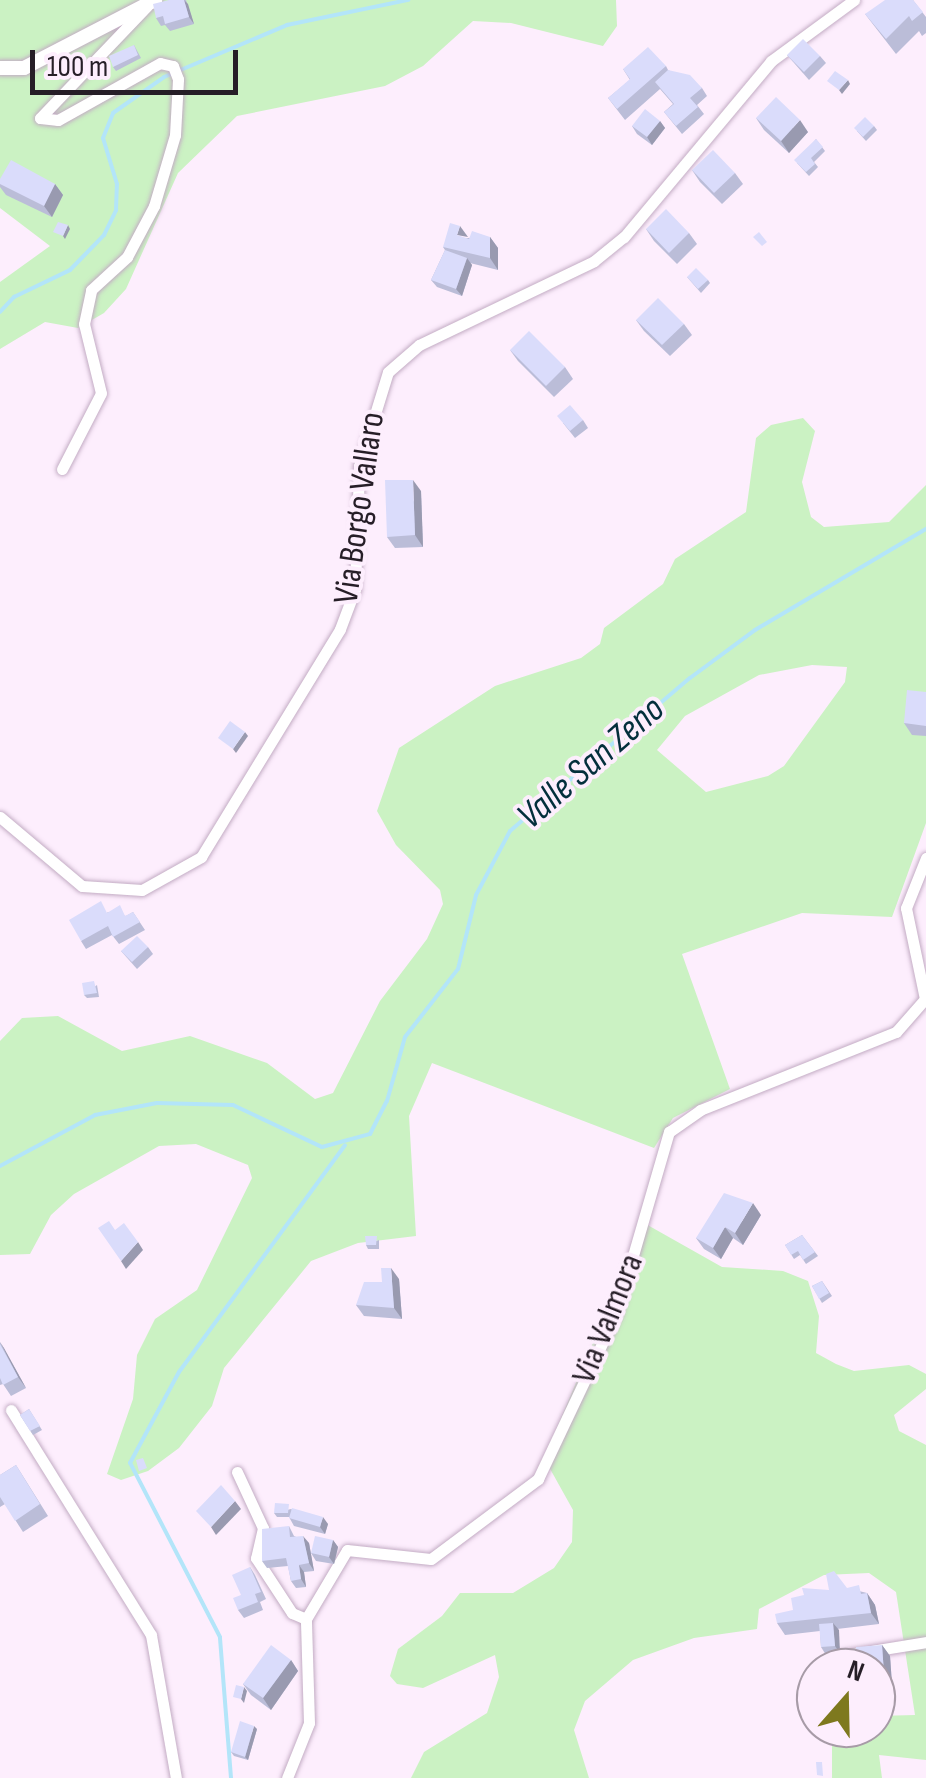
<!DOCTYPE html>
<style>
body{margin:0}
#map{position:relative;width:926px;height:1778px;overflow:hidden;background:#fdeefd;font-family:"Sofia Sans Condensed",sans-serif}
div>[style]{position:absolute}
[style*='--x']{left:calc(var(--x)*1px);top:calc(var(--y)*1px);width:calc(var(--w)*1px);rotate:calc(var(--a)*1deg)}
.green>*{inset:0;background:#cbf2c3}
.stream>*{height:4px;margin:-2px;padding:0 2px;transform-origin:2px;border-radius:2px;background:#b3e5f9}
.roads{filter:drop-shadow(0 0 2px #c3acc4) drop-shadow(0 0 2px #c3acc4)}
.minor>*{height:11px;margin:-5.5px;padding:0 5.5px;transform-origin:5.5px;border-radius:5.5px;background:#fff}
.tertiary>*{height:14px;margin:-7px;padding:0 7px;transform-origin:7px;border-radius:7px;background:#fff}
.wall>*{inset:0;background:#bbbdd8}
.shaded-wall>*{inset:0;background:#999ab0}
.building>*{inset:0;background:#dadcfb}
span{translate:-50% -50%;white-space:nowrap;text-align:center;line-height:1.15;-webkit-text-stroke:8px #fdeefd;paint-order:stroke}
.street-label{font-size:35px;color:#261e27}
.water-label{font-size:38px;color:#032f3c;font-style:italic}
.north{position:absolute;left:796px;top:1648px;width:100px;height:100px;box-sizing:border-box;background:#fdeefd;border:2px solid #a79ba7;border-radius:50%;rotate:20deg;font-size:28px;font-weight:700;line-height:40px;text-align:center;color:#261e27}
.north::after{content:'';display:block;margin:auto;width:35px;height:45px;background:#7e791e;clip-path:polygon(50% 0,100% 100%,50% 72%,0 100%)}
.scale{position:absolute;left:30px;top:50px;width:208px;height:45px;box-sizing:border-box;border:5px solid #261e27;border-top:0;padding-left:12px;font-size:30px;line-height:35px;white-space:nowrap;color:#261e27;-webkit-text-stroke:8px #fdeefd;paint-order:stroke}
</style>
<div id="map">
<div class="green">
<div style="clip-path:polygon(0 0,616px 0,617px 26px,603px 46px,511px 23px,473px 21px,423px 66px,385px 86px,237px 116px,178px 173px,126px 289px,104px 313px,78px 328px,45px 322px,0 349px,0 282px,50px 246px,0 208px)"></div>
<div style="clip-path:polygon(evenodd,803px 418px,815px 431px,802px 482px,811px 517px,824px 527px,889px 522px,926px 485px,926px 823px,892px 917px,802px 913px,682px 954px,730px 1089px,673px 1118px,654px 1148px,432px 1063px,409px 1116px,416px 1236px,358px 1243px,311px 1261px,224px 1368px,212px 1406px,179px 1448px,148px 1471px,121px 1480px,107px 1474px,133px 1399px,137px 1355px,155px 1319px,197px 1290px,252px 1178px,248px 1165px,196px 1144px,159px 1146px,74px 1194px,51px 1215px,30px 1254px,0 1255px,0 1041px,22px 1018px,58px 1016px,122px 1051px,190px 1036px,267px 1063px,315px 1099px,333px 1093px,380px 1001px,427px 939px,443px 904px,440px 890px,396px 845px,377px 811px,399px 748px,495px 686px,581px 658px,600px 644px,604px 628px,663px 584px,675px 559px,746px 512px,756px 438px,771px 425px,803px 418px,812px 665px,847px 667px,845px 682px,784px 766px,768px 776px,706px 792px,657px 750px,685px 716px,759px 675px,812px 665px)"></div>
<div style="clip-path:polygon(644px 1223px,722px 1267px,783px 1271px,808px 1281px,819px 1316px,816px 1353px,836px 1364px,854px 1371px,909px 1365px,926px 1374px,926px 1389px,894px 1415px,899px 1431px,926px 1445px,926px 1760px,879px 1755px,882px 1778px,832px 1778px,832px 1728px,876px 1728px,876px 1716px,915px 1715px,896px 1592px,869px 1573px,824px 1575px,759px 1609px,757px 1629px,694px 1638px,633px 1660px,585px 1701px,574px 1730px,589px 1778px,411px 1778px,424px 1752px,487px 1713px,499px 1677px,495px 1655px,423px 1688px,397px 1684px,390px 1676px,398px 1649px,442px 1616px,460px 1593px,513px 1593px,554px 1568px,572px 1542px,573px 1510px,544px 1458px)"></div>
</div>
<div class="stream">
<div style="--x:0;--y:312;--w:21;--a:-47"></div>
<div style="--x:14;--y:297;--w:62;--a:-25.7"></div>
<div style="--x:70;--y:270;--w:49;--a:-45.8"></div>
<div style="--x:104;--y:235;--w:28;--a:-64"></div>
<div style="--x:116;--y:210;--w:26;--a:-88"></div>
<div style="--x:117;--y:184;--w:48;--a:-106.9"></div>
<div style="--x:103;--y:138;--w:27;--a:-68"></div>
<div style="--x:113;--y:113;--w:62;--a:-35.2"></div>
<div style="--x:164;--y:77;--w:134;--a:-22.9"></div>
<div style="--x:287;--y:25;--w:124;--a:-11.7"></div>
<div style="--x:0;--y:1166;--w:108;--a:-28.2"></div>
<div style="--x:95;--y:1115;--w:63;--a:-11"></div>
<div style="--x:157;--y:1103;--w:76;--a:1.5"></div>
<div style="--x:233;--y:1105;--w:98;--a:25.3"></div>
<div style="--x:322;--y:1147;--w:50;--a:-15.2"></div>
<div style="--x:370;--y:1134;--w:37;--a:-63"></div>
<div style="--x:387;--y:1101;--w:66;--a:-74.3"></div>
<div style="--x:405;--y:1037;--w:86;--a:-52.1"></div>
<div style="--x:458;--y:969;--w:76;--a:-76.3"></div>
<div style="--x:476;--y:895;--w:72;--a:-62"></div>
<div style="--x:510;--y:831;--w:236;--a:-40.4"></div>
<div style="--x:690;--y:678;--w:81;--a:-36.4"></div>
<div style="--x:755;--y:630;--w:199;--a:-30.6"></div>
<div style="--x:231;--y:1778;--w:141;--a:-94.5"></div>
<div style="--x:220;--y:1637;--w:196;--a:-117.3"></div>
<div style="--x:130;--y:1463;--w:103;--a:-61.7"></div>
<div style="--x:179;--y:1372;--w:281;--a:-53.8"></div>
</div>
<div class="roads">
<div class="minor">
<div style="--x:62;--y:469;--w:85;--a:-62.8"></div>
<div style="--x:101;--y:393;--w:71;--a:-103.8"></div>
<div style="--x:84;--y:324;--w:35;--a:-78"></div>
<div style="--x:91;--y:290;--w:49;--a:-42.5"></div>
<div style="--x:127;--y:257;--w:58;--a:-62.1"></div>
<div style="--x:154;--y:206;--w:74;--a:-73.5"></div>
<div style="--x:175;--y:135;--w:56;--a:-86.9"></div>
<div style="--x:178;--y:79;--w:14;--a:-111"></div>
<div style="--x:173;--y:66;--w:13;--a:-167"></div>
<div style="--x:160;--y:63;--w:117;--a:150.8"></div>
<div style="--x:58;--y:120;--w:18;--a:-174"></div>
<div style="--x:40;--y:118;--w:155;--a:-46.3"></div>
<div style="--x:0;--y:817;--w:107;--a:40.1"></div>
<div style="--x:82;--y:886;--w:60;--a:3.8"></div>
<div style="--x:142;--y:890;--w:68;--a:-29.2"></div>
<div style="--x:201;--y:857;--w:267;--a:-58.6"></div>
<div style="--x:340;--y:629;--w:43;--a:-69.4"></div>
<div style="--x:355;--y:589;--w:123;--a:-88.1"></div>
<div style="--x:359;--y:466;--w:98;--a:-72.9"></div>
<div style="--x:388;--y:372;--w:41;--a:-41.1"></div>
<div style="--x:419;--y:345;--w:194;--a:-25.6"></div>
<div style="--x:594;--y:261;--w:38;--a:-39"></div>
<div style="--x:624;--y:237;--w:229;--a:-50.1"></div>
<div style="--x:771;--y:61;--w:103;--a:-36.3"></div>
<div style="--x:11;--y:1410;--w:265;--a:58.1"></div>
<div style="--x:151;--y:1635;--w:145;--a:80.1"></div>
<div style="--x:237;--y:1472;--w:62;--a:65.1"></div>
<div style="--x:263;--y:1528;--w:31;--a:103"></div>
<div style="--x:256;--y:1558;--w:66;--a:56.8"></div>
<div style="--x:292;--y:1613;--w:15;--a:23"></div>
<div style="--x:840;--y:1656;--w:87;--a:-9.2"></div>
<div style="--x:287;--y:1778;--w:59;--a:-68.2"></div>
<div style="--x:309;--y:1723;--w:104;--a:-91.7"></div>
<div style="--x:306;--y:1619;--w:80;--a:-59.3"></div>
<div style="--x:347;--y:1550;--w:84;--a:6.1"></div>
<div style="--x:431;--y:1559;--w:134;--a:-36.8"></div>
<div style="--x:538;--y:1479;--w:183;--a:-64.7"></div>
<div style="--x:616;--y:1314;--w:190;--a:-73.8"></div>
<div style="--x:669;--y:1132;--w:38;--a:-35"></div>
<div style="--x:700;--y:1110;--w:211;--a:-21.7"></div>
<div style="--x:896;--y:1032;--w:44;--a:-48.7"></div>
<div style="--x:925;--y:999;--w:93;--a:-101.8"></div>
<div style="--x:906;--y:908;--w:54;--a:-68.2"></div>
</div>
<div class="tertiary">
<div style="--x:0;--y:68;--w:24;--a:0"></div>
<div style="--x:24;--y:68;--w:148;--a:-27.4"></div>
</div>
</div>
<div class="wall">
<div style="clip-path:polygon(169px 0,186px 0,194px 24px,170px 31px,165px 25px,161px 26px,156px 18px)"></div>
<div style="clip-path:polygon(913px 0,926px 17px,926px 33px,922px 36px,919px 31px,896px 54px,865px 14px)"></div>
<div style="clip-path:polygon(134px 45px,141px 58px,116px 71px,113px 67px)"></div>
<div style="clip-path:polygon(787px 55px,820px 56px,826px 63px,809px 80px)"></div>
<div style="clip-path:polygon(666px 66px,668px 70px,702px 88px,707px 96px,697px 105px,704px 114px,682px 134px,664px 112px,673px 104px,660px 89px,625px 120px,608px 98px,630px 80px,623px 69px)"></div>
<div style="clip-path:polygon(756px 118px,808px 132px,789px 153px,764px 130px)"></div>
<div style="clip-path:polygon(660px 121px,665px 128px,652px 145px,637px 134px,632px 126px)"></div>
<div style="clip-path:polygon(874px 126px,877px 130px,866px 141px,857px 131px)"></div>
<div style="clip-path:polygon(816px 139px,825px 151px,814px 162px,818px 167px,809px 176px,797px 163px)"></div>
<div style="clip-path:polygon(692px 170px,735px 173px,743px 184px,722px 204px,700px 182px)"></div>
<div style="clip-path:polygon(0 179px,55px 184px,63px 195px,52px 217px,6px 195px,0 187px)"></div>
<div style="clip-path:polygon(646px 229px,689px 233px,697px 244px,677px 264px,654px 241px)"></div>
<div style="clip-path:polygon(490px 237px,498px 248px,498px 270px,470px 263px,472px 265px,462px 296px,437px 287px,431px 280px,445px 250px,443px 247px,467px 238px)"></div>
<div style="clip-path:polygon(687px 277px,708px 280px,710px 283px,701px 293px)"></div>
<div style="clip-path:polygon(636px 320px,684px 324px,692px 335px,670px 356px,644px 331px)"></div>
<div style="clip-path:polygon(510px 350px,565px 367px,573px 379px,554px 397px,518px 361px)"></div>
<div style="clip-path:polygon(583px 420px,588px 428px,575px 438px,563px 423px)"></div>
<div style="clip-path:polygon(421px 491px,423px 547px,395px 548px,387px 537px)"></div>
<div style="clip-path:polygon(926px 692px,926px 736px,912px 735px,904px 723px)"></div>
<div style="clip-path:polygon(108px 912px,126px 916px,133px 912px,145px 930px,119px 944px,112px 935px,86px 949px,81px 941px)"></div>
<div style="clip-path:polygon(148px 947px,153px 954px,137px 969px,121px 951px)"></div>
<div style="clip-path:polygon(97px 985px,99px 997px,87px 998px,84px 995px)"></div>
<div style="clip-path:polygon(761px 1215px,743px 1245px,733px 1238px,721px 1259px,704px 1249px,696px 1238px)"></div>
<div style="clip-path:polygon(802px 1235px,818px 1256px,806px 1264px,800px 1255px,794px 1259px,785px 1245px)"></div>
<div style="clip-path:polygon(379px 1240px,379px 1249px,368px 1249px,366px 1245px)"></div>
<div style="clip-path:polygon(399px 1279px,402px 1319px,364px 1316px,356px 1305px,382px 1282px)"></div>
<div style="clip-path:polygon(822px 1281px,832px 1296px,822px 1303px,812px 1286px)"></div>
<div style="clip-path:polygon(0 1342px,26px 1388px,11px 1396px,3px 1384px,0 1385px)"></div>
<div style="clip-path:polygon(29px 1409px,42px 1430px,33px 1435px,20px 1415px)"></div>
<div style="clip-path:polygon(16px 1465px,48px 1516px,23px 1532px,5px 1504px,0 1507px,0 1475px)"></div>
<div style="clip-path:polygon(291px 1509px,328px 1524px,325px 1534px,294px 1526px,289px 1517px,277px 1517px,274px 1513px)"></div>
<div style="clip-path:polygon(289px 1526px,294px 1536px,309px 1543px,314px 1571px,304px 1572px,306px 1587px,296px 1588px,291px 1581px,288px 1566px,267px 1568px,262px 1561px)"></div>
<div style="clip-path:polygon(333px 1540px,338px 1547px,334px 1564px,316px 1561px,311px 1553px)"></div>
<div style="clip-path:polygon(250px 1567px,255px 1575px,266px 1599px,260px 1602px,263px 1610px,244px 1618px,238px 1610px,241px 1595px)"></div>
<div style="clip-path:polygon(847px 1588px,867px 1593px,875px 1605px,879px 1624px,837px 1629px,840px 1653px,826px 1655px,821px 1647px,820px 1631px,785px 1635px,777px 1623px,829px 1590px)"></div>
<div style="clip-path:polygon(882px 1645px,890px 1656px,893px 1699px,876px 1704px,876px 1668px,861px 1668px,857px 1660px,855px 1668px,821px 1668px,857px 1657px)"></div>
<div style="clip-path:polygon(291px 1660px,298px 1671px,271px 1710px,251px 1695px,243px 1684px)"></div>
<div style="clip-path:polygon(257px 1729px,248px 1760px,234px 1756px,231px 1752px)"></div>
</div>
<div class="shaded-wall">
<div style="clip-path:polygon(184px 0,188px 4px,194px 24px,189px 17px)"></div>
<div style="clip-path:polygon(848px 80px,850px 84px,842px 94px,839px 90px)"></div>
<div style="clip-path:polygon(800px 120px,808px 132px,789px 153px,781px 141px)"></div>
<div style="clip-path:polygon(660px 121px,665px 128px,652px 145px,647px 137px)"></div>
<div style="clip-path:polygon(55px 184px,63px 195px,52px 217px,44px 206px)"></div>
<div style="clip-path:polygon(68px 225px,70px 229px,65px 239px,63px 236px)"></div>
<div style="clip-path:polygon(460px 226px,468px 237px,457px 235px)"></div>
<div style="clip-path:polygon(490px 237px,498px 248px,498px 270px,490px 258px)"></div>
<div style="clip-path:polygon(467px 258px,472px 265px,462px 296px,456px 289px)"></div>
<div style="clip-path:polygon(413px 480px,421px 491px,423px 547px,415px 535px)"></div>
<div style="clip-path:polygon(245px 732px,248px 736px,236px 753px,233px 749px)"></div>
<div style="clip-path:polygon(753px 1203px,761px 1215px,743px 1245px,735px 1233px)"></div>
<div style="clip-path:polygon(725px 1227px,733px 1238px,721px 1259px,713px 1248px)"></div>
<div style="clip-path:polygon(138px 1242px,143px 1250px,126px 1269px,121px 1261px)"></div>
<div style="clip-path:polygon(391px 1268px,399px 1279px,402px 1319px,394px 1308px)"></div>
<div style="clip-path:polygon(0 1342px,4px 1348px,26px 1388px,18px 1377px)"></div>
<div style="clip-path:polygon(235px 1501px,241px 1509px,216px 1535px,211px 1527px)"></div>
<div style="clip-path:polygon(323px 1517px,328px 1524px,325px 1534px,320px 1527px)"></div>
<div style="clip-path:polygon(303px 1536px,309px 1543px,314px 1571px,309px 1563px)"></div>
<div style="clip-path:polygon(333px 1540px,338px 1547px,334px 1564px,329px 1557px)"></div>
<div style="clip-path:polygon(299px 1565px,304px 1572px,306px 1587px,301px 1579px)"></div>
<div style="clip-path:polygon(867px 1593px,875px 1605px,879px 1624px,871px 1613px)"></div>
<div style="clip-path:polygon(833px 1623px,839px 1630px,840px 1653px,835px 1646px)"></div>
<div style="clip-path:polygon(882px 1645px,890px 1656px,893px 1699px,885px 1687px)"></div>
<div style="clip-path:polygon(852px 1650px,857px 1658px,855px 1668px,849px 1668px)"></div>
<div style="clip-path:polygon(291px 1660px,298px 1671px,271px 1710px,263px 1698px)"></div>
<div style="clip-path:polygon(244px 1687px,247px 1691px,244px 1703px,241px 1699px)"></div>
<div style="clip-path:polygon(254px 1726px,257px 1729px,248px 1760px,245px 1757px)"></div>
</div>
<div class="building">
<div style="clip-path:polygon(169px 0,184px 0,189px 17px,165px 24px,163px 16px,156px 18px,153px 4px)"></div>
<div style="clip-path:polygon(885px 0,913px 0,923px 12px,912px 21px,909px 16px,886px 39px,865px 14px)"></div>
<div style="clip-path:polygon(803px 39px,820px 56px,804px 72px,787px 55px)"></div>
<div style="clip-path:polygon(134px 45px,138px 55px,113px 67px,109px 56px)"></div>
<div style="clip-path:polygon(648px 47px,666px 66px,617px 109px,608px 98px,630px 79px,623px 69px)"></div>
<div style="clip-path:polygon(668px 70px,690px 75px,702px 88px,690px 98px,698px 107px,676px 126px,664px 112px,674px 104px,655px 82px)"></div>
<div style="clip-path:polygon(835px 71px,848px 80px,839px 90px,827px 81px)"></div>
<div style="clip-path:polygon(776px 97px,800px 120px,781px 141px,756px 118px)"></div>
<div style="clip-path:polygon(645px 109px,660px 121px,647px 137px,632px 126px)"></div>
<div style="clip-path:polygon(865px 117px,874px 126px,863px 137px,854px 128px)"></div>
<div style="clip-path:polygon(816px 139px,823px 147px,811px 158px,815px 164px,806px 172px,794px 160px)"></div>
<div style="clip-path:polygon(713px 150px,735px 173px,714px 193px,692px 170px)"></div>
<div style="clip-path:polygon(11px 160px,55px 184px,44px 206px,0 184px,0 179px)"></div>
<div style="clip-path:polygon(666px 209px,689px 233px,669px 253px,646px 229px)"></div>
<div style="clip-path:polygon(58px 222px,68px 225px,63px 236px,53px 232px)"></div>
<div style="clip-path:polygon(450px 223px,460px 226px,457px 235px,469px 239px,472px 231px,490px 237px,490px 258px,443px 247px)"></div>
<div style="clip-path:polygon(759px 232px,767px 242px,762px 246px,753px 237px)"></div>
<div style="clip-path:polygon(445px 250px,467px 258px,456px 289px,431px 280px)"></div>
<div style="clip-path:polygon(696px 268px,708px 280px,698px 289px,687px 277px)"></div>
<div style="clip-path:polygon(658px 298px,684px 324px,662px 345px,636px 320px)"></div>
<div style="clip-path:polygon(529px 331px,565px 367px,546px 386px,510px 350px)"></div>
<div style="clip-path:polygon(570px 405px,583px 420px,570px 431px,557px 416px)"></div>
<div style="clip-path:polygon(385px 480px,413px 480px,415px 535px,387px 537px)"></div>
<div style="clip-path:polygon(907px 690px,926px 692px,926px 726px,904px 723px)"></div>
<div style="clip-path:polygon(230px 721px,245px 732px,233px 749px,218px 738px)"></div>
<div style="clip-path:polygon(101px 901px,107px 913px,120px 905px,125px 916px,133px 912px,140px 922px,113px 937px,108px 926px,81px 941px,69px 920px)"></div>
<div style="clip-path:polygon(137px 936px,148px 947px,132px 962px,121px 951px)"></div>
<div style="clip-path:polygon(94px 981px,97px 993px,84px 995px,82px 983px)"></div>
<div style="clip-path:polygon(724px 1193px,753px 1203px,735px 1233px,725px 1227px,713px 1248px,696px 1238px)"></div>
<div style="clip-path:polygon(109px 1221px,115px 1230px,124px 1223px,138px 1242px,121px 1261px,98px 1228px)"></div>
<div style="clip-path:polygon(802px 1235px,815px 1252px,803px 1260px,798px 1251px,791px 1255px,785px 1245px)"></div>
<div style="clip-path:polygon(365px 1236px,377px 1236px,376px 1245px,366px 1245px)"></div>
<div style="clip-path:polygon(381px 1268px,391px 1268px,394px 1308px,356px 1305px,364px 1282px,382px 1282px)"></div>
<div style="clip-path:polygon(822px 1281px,829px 1293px,819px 1299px,812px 1286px)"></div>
<div style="clip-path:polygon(0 1344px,18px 1377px,3px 1385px,0 1378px)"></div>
<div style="clip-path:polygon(29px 1409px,40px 1426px,30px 1431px,20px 1415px)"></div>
<div style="clip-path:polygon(143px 1458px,147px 1468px,139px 1471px,136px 1460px)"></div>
<div style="clip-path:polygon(16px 1465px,40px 1504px,15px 1521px,0 1497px,0 1475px)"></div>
<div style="clip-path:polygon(221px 1485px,235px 1501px,211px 1527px,196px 1511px)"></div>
<div style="clip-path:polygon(275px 1503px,289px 1504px,288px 1513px,274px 1513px)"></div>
<div style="clip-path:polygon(292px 1508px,323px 1517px,320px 1527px,289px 1518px)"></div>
<div style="clip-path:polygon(289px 1526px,290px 1537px,303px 1536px,309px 1563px,299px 1565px,301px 1579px,291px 1581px,286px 1558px,262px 1561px,262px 1529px)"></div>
<div style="clip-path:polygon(315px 1536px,333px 1540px,329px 1557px,311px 1553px)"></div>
<div style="clip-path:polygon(250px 1567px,261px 1592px,255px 1594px,258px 1602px,238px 1610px,233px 1598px,241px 1595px,232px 1575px)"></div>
<div style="clip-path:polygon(834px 1571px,847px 1588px,859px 1585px,861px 1594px,867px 1593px,871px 1613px,777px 1623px,775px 1614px,793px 1610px,791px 1598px,804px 1595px,802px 1588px,829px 1590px,826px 1574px)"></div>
<div style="clip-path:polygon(833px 1623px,835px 1646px,821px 1647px,819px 1624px)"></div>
<div style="clip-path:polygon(271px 1645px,291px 1660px,263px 1698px,243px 1684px)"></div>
<div style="clip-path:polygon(882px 1645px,885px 1687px,876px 1690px,876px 1668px,868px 1668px,867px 1660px,857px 1662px,856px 1647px)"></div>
<div style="clip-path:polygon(852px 1650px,849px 1668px,821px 1668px,820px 1659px)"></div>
<div style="clip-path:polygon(236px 1685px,244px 1687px,241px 1699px,233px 1697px)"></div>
<div style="clip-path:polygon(240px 1721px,254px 1726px,245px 1757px,231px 1752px)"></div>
<div style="clip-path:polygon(816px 1762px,822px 1762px,823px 1776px,817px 1775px)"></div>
</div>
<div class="street-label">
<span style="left:360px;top:508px;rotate:-82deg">Via Borgo Vallaro</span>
<span style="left:608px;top:1319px;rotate:-68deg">Via Valmora</span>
</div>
<div class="water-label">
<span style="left:591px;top:763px;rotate:-41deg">Valle San Zeno</span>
</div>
<div class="north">N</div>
<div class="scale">100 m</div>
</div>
